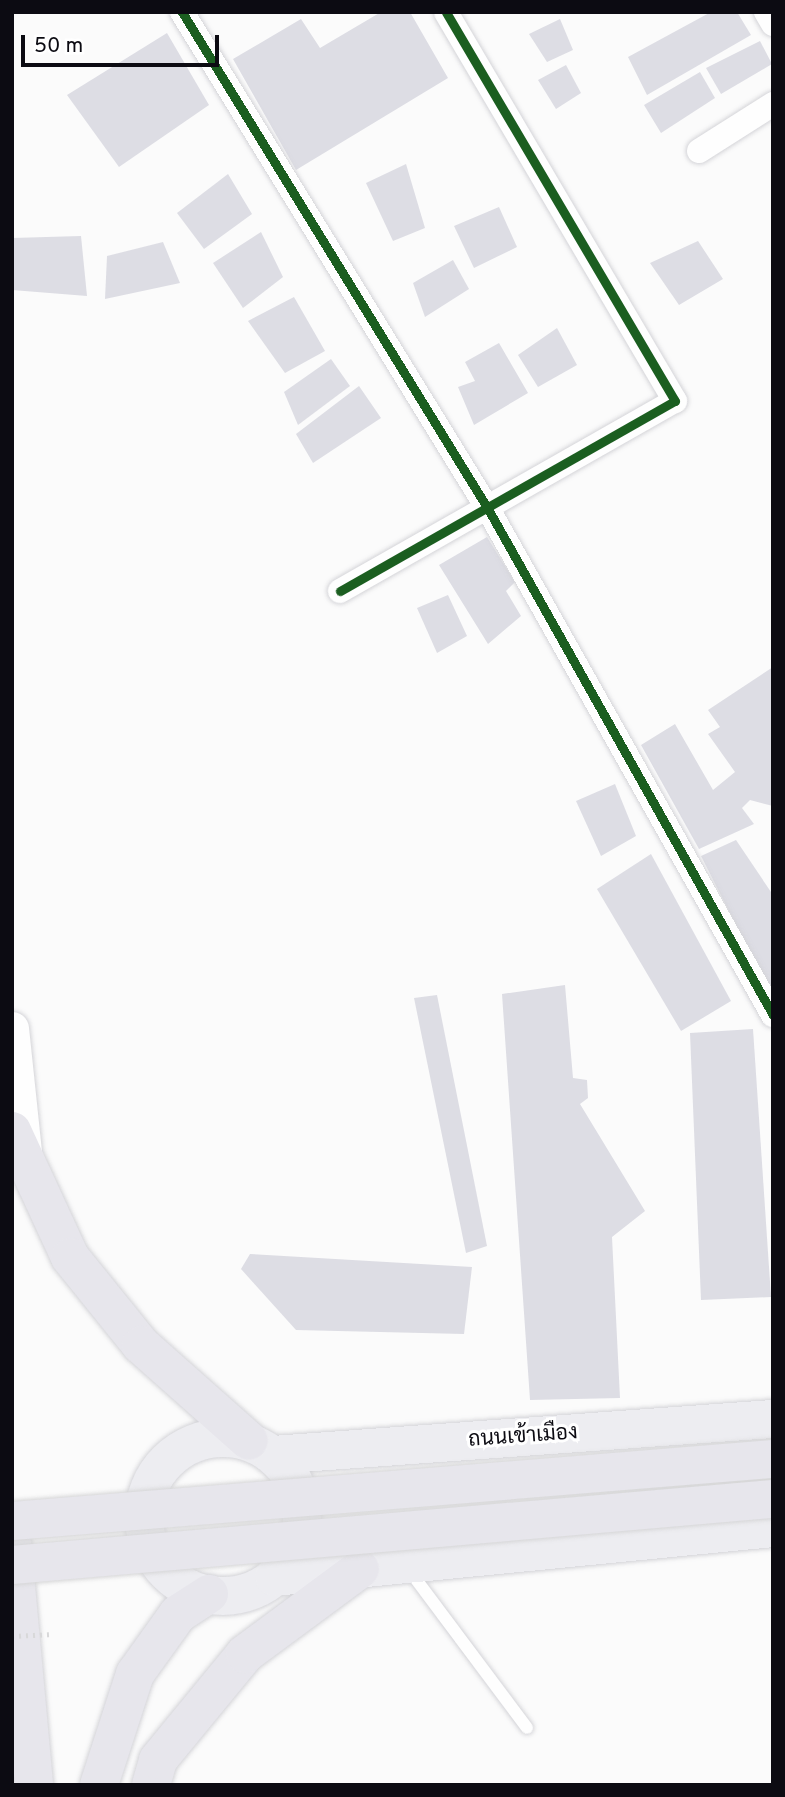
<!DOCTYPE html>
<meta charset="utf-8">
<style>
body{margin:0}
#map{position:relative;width:785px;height:1797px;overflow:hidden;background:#fbfbfb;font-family:Overpass,Sarabun,sans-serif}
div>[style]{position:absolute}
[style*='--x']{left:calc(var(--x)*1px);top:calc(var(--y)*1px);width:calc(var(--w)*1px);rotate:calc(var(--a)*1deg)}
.building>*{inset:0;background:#dddde4}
.roads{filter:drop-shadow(0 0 2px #d4d4d8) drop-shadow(0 0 2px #d4d4d8)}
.service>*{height:12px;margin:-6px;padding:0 6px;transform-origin:6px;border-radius:6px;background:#fefefe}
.minor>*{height:24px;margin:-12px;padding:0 12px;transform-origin:12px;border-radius:12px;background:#fefefe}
.secondary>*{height:33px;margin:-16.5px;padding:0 16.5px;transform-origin:16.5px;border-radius:16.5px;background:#fefefe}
.primary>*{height:38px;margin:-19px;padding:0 19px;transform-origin:19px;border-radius:19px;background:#ededf1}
.primary>.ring{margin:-19px;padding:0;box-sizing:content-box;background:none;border:38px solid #ededf1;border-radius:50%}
.trunk>*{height:38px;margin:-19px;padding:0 19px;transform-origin:19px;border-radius:19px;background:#e7e6ec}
.path-bridge>*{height:4.5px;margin-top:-2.25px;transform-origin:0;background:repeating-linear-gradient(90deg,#d8d8d9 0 2px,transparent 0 7px)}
.bridges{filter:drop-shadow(0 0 2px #d6d6d7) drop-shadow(0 0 2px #d6d6d7)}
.trunk-bridge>*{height:38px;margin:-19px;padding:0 19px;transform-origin:19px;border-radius:19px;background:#e7e6ec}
.cycleway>*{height:9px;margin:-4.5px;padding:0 4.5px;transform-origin:4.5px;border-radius:4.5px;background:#1b5e20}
span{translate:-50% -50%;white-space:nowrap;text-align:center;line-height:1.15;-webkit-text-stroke:6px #fff;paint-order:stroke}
.street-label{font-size:21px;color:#0c0b12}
.frame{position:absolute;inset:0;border:14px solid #0c0b12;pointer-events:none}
.scale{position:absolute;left:21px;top:35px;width:198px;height:32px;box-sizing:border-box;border:4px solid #0c0b12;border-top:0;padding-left:9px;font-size:21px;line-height:24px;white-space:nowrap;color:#0c0b12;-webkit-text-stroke:5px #fff;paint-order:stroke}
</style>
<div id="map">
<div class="building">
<div style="clip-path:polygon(381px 12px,410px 12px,448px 78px,296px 170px,233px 59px,301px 19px,320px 48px)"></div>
<div style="clip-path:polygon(711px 12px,737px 12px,751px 35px,647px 95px,628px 57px)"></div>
<div style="clip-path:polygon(560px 19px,573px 50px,547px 62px,529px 34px)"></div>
<div style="clip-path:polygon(167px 33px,209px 105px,119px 167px,67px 95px)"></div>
<div style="clip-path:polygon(760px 41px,772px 64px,721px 94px,706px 68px)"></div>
<div style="clip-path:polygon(566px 65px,581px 93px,556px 109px,538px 80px)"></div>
<div style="clip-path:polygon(700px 72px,715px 98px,661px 133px,644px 105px)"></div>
<div style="clip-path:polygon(406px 164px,425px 228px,393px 241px,366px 183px)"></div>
<div style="clip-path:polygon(228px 174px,252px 214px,204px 249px,177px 213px)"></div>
<div style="clip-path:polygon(499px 207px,517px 247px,474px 268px,454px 226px)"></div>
<div style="clip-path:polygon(261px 232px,283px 277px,243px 308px,213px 263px)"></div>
<div style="clip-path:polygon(81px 236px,87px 296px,12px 290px,12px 238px)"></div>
<div style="clip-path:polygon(698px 241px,723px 279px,679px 305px,650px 263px)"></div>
<div style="clip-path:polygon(163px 242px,180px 283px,105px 299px,107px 256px)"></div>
<div style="clip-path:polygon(453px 260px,469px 289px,425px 317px,413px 283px)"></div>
<div style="clip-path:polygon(294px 297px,325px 351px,285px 373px,248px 321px)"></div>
<div style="clip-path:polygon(557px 328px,577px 365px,538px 387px,518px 355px)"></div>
<div style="clip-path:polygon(499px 343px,528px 393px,474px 425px,458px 387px,475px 381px,465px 362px)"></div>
<div style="clip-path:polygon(331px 359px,350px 386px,298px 425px,284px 392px)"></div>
<div style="clip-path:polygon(359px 386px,381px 418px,313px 463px,296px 434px)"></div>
<div style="clip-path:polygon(487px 537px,515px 582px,506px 591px,521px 616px,488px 644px,439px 565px)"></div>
<div style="clip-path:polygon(448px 595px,467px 636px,437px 653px,417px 608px)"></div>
<div style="clip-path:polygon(773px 667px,773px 806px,750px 800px,742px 808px,754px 824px,699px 849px,641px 745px,675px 724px,713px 790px,735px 772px,708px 734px,720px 727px,708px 710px)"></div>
<div style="clip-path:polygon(615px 784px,636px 836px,601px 856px,576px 801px)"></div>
<div style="clip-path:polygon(736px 840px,773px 895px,773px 998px,701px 856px)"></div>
<div style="clip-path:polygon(651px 854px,731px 1001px,681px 1031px,597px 889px)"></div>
<div style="clip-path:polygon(565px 985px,573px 1078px,587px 1080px,588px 1098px,580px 1104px,645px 1211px,612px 1237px,620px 1398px,530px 1400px,502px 994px)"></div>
<div style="clip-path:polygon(437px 995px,487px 1246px,466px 1253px,414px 998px)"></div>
<div style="clip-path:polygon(753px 1029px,771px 1297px,701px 1300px,690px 1033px)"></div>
<div style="clip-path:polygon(250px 1254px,472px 1267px,464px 1334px,296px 1330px,241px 1269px)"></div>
</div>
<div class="roads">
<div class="service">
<div style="--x:409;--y:1570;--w:197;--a:53.2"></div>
</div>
<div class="minor">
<div style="--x:182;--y:12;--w:584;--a:58.38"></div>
<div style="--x:488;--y:509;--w:581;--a:60.61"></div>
<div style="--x:766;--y:12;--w:14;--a:60"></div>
<div style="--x:699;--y:151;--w:88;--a:-32.4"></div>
<div style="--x:340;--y:591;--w:385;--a:-29.6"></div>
<div style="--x:675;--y:401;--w:451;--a:-120.5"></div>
</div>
<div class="secondary">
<div style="--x:12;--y:1028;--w:134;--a:84"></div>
</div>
<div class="primary">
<div class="ring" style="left:144px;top:1438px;width:120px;height:120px"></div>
<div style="--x:273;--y:1455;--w:501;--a:-4.12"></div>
<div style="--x:274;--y:1577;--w:501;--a:-5.61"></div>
</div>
<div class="trunk">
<div style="--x:12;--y:1131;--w:139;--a:65.3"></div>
<div style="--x:70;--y:1257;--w:113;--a:51.1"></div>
<div style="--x:141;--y:1345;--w:144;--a:41.6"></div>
<div style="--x:12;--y:1542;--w:244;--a:84.8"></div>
<div style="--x:99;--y:1785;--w:117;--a:-72"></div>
<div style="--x:135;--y:1674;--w:74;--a:-54.4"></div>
<div style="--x:178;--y:1614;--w:37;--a:-33"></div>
<div style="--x:151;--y:1785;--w:26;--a:-74"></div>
<div style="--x:158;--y:1760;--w:137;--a:-50.6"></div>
<div style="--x:245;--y:1654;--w:143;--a:-36.5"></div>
</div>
</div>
<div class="path-bridge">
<div style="--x:12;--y:1636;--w:42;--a:-2.7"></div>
</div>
<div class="bridges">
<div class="trunk-bridge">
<div style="--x:12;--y:1521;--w:764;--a:-4.66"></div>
<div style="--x:12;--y:1565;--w:764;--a:-4.96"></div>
</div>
</div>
<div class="cycleway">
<div style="--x:182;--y:12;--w:584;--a:58.38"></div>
<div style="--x:488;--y:509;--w:581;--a:60.61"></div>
<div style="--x:340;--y:591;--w:385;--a:-29.6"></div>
<div style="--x:675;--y:401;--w:451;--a:-120.5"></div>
</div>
<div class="street-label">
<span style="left:523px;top:1437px;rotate:-4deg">ถนนเข้าเมือง</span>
</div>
<div class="frame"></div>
<div class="scale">50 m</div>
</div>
